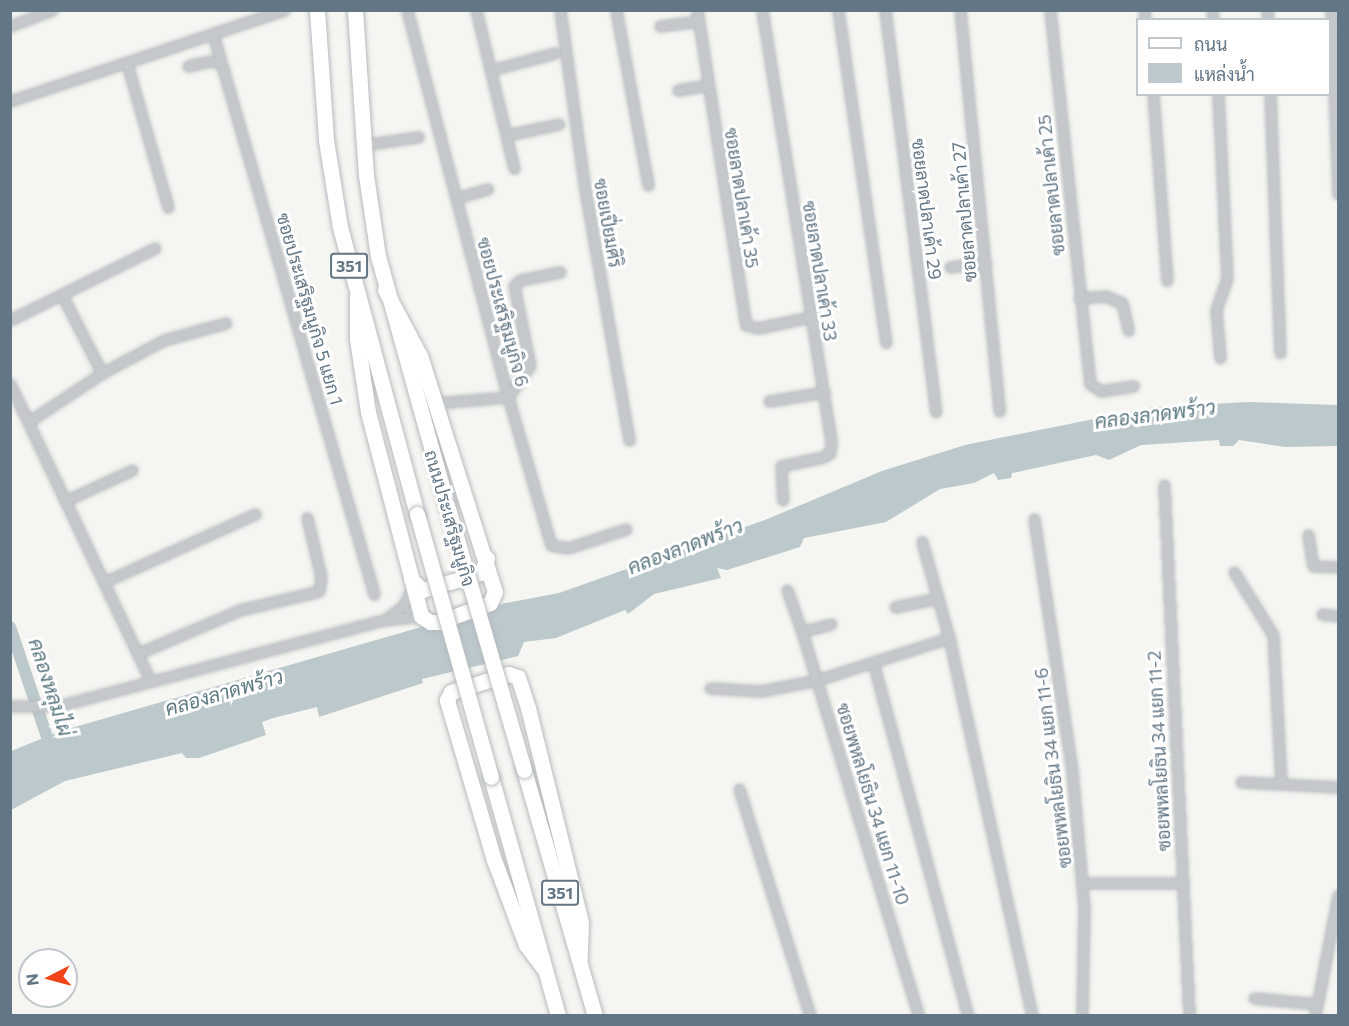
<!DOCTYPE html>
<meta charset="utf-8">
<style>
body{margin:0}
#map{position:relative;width:1349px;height:1026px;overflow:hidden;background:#f5f5f1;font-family:Commissioner,Sarabun,sans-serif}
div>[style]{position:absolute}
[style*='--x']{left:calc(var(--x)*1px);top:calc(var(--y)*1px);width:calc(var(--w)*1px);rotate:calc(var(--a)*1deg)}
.water>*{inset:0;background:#bbc8cc}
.canal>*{height:12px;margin:-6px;padding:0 6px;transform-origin:6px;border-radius:6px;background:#bbc8cc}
.roads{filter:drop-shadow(0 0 2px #b7bbbf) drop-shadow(0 0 2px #b7bbbf)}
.street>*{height:9px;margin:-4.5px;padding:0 4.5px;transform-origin:4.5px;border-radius:4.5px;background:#c4c8cb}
.primary>*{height:15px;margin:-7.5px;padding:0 7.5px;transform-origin:7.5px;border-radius:7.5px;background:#fff}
.bridges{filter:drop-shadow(0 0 2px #b7bbbf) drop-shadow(0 0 2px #b7bbbf)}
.primary-bridge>*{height:15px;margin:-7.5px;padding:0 7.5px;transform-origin:7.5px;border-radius:7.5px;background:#fff}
span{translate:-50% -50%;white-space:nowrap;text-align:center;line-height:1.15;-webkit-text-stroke:6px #fff;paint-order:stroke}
.shield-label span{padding:2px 4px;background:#fff;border:2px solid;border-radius:4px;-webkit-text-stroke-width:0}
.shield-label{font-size:16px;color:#627685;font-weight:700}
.street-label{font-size:18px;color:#627685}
.water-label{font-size:20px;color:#5d7982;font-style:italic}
.frame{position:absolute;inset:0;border:12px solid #627685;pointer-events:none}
.legend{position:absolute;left:1136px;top:18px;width:195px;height:78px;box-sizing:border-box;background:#fff;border:2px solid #c0c8ce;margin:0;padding:8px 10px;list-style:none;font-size:18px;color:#627685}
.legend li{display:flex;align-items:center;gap:12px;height:30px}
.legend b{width:30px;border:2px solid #c0c8ce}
.north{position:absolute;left:18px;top:948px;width:60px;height:60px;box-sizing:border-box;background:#fff;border:2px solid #c0c8ce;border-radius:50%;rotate:264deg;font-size:16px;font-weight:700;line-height:24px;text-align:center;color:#627685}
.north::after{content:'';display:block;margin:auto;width:21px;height:27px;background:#f04316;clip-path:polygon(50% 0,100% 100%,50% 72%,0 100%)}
</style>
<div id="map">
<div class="water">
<div style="clip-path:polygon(1249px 402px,1338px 405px,1338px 446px,1285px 447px,1239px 440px,1233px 446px,1220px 446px,1219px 440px,1141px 445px,1109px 460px,1096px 455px,1012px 473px,1011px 478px,998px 480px,994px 473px,974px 483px,940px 489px,886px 522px,804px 538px,800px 547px,727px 570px,717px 568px,721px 578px,654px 594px,628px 614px,625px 610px,556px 638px,524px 642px,518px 656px,422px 679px,423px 683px,319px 717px,317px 707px,273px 718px,262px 722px,266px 735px,199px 758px,186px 758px,182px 753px,65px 781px,11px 810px,11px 751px,61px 731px,501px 604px,559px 593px,765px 520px,882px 471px,965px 445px,1154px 407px)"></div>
</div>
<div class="canal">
<div style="--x:10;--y:627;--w:132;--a:71.4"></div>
</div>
<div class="roads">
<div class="street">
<div style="--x:407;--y:10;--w:400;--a:75.4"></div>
<div style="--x:508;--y:397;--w:154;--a:73.8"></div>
<div style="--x:551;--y:545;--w:17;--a:10"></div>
<div style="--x:568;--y:548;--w:61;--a:-18.1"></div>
<div style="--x:476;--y:10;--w:163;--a:76.5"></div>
<div style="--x:560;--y:10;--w:182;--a:82.1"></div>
<div style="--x:585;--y:190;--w:254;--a:80"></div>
<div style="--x:616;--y:10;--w:178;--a:79.6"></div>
<div style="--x:697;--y:10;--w:319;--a:81.2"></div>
<div style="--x:746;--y:325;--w:12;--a:14"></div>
<div style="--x:758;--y:328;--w:53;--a:-11.9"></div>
<div style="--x:762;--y:10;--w:438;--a:80.9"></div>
<div style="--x:831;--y:443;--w:10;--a:96"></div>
<div style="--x:830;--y:453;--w:8;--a:150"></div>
<div style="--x:823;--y:457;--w:43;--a:167.9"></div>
<div style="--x:781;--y:466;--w:34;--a:87"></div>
<div style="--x:838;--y:10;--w:336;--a:81.8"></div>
<div style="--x:885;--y:10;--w:405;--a:82.8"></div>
<div style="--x:960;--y:10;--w:403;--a:84.4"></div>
<div style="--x:1050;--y:10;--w:376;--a:83.9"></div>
<div style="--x:1090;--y:384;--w:13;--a:32"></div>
<div style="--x:1101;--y:391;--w:33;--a:-9"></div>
<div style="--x:1144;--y:10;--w:10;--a:84"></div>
<div style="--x:1212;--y:10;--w:10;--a:84"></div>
<div style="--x:1267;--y:10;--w:10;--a:84"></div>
<div style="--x:1331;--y:10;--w:184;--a:87.8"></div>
<div style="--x:10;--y:26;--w:45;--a:-20.9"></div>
<div style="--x:660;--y:26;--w:39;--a:-7"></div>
<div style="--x:213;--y:34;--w:583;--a:73.96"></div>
<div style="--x:127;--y:64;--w:149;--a:74"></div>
<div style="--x:188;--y:66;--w:23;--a:-13"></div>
<div style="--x:210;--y:61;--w:11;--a:15"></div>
<div style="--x:491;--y:70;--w:66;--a:-14.9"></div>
<div style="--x:678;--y:90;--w:30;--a:-9"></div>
<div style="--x:1153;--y:94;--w:187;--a:85.7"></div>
<div style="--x:1218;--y:94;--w:184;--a:87.2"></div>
<div style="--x:1227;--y:278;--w:34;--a:109"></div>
<div style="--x:1216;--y:310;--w:48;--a:85.2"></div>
<div style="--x:1270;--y:94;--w:259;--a:87.8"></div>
<div style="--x:10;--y:101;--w:289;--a:-18.4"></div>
<div style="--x:507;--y:135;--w:53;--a:-11.9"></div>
<div style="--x:363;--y:145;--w:56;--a:-8.3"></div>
<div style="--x:456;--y:198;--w:33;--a:-16"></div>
<div style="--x:950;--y:267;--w:36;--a:-8"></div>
<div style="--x:62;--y:295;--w:88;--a:62.9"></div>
<div style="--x:1079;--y:298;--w:26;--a:-4"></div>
<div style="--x:1105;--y:296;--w:18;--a:22"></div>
<div style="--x:1122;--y:303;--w:28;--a:77"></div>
<div style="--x:10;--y:320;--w:162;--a:-26.4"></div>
<div style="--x:10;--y:384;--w:327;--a:64.7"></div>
<div style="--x:769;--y:401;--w:56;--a:-9.3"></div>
<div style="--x:436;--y:403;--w:72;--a:-4.8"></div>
<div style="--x:508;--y:397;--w:38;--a:-55"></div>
<div style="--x:530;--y:366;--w:82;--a:-101.3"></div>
<div style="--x:514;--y:286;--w:8;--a:-45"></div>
<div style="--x:520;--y:280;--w:41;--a:-11.3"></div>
<div style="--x:28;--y:422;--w:89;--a:-33.5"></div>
<div style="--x:102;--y:373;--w:70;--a:-28"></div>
<div style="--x:164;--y:340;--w:64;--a:-15.3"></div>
<div style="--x:1164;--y:485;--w:532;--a:87.3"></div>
<div style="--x:65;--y:501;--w:74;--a:-24.8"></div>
<div style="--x:1034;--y:519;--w:255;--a:81.4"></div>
<div style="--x:1072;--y:771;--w:137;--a:85"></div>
<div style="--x:1084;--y:907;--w:109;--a:91.1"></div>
<div style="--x:1308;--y:535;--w:31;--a:81"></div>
<div style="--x:1313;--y:566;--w:25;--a:2"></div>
<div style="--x:1234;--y:572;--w:74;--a:58.2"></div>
<div style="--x:1273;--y:635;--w:148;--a:86.9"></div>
<div style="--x:104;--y:582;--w:166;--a:-24.2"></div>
<div style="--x:787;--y:590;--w:45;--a:70.3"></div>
<div style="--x:895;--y:607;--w:44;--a:-11.8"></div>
<div style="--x:1322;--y:614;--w:16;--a:7"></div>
<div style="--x:386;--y:619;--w:21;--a:-37"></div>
<div style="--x:403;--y:606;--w:22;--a:-63"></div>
<div style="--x:831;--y:624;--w:30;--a:165"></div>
<div style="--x:802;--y:632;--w:401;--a:73.1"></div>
<div style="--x:949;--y:638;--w:387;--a:77.6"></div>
<div style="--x:139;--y:653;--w:110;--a:-23.1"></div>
<div style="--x:240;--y:610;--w:81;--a:-13.5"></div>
<div style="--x:319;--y:591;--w:14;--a:-82"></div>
<div style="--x:321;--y:577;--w:61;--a:-103.3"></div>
<div style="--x:873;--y:662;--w:367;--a:75"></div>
<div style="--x:710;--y:688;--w:51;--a:3.4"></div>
<div style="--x:761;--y:691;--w:57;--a:-11.1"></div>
<div style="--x:817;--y:680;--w:139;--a:-17.7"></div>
<div style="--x:949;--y:638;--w:100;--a:-105.7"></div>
<div style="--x:10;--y:706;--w:48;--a:0"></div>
<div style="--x:58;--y:706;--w:337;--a:-14.8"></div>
<div style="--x:384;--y:620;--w:37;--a:-6"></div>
<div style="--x:1241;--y:782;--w:97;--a:3"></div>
<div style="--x:739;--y:789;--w:238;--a:72.6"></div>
<div style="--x:1083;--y:883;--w:99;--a:0"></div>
<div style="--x:1254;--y:998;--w:63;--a:5.4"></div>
<div style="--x:1315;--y:1016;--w:123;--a:-79.2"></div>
</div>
<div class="primary">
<div style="--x:317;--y:10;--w:130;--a:86"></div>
<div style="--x:326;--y:140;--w:88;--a:80.9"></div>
<div style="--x:340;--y:227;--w:297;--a:75"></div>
<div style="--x:355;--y:10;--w:165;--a:86.2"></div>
<div style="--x:366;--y:175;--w:82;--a:81.6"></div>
<div style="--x:378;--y:256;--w:258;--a:74.5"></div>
<div style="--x:357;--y:297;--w:42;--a:90"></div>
<div style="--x:357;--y:339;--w:74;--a:81.4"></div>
<div style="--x:368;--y:412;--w:211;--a:75.4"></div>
<div style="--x:421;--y:616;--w:11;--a:34"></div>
<div style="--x:430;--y:622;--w:9;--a:0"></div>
<div style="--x:439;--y:622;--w:54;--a:-20.4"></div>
<div style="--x:490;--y:603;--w:12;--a:-66"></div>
<div style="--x:495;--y:592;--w:248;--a:-107.6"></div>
<div style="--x:420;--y:356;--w:75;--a:-117.9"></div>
<div style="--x:411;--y:579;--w:16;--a:45"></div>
<div style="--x:422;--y:590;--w:61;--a:-16.1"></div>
<div style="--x:481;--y:573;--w:16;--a:-68"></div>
<div style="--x:524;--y:770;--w:256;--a:73.9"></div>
<div style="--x:491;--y:777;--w:248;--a:74.3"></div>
<div style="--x:545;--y:970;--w:31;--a:-127"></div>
<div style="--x:526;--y:945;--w:91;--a:-110.6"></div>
<div style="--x:494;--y:860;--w:167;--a:-106.4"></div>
<div style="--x:447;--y:700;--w:9;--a:-63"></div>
<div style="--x:451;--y:692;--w:60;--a:-17.5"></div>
<div style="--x:508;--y:674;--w:10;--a:17"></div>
<div style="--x:518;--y:677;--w:33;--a:72"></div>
<div style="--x:528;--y:708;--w:220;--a:76.1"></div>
<div style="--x:581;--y:922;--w:37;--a:92"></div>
</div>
</div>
<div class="bridges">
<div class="primary-bridge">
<div style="--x:447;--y:505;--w:276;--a:73.8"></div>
<div style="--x:417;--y:514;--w:273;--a:74.3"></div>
</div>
</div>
<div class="shield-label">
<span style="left:349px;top:266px">351</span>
<span style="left:560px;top:893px">351</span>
</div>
<div class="street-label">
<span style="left:1051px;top:185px;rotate:-96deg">ซอยลาดปลาเค้า 25</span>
<span style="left:742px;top:198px;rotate:81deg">ซอยลาดปลาเค้า 35</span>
<span style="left:927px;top:209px;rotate:83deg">ซอยลาดปลาเค้า 29</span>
<span style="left:964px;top:212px;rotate:-95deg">ซอยลาดปลาเค้า 27</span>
<span style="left:608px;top:223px;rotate:80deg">ซอยเปี่ยมศิริ</span>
<span style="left:820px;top:271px;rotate:81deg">ซอยลาดปลาเค้า 33</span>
<span style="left:310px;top:309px;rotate:74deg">ซอยประเสริฐมนูกิจ 5 แยก 1</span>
<span style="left:503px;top:312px;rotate:75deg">ซอยประเสริฐมนูกิจ 6</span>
<span style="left:450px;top:518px;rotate:74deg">ถนนประเสริฐมนูกิจ</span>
<span style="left:1159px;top:751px;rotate:-93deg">ซอยพหลโยธิน 34 แยก 11-2</span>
<span style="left:1053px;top:768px;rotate:-97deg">ซอยพหลโยธิน 34 แยก 11-6</span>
<span style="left:873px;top:804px;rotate:73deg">ซอยพหลโยธิน 34 แยก 11-10</span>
</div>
<div class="water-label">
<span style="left:1155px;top:414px;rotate:-7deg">คลองลาดพร้าว</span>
<span style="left:685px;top:546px;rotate:-21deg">คลองลาดพร้าว</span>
<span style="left:51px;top:687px;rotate:72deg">คลองหลุมไผ่</span>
<span style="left:224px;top:692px;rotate:-16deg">คลองลาดพร้าว</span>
</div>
<div class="frame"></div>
<ul class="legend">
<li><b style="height:8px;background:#fff"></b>ถนน</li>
<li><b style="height:16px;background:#bbc8cc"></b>แหล่งน้ำ</li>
</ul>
<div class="north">N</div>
</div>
